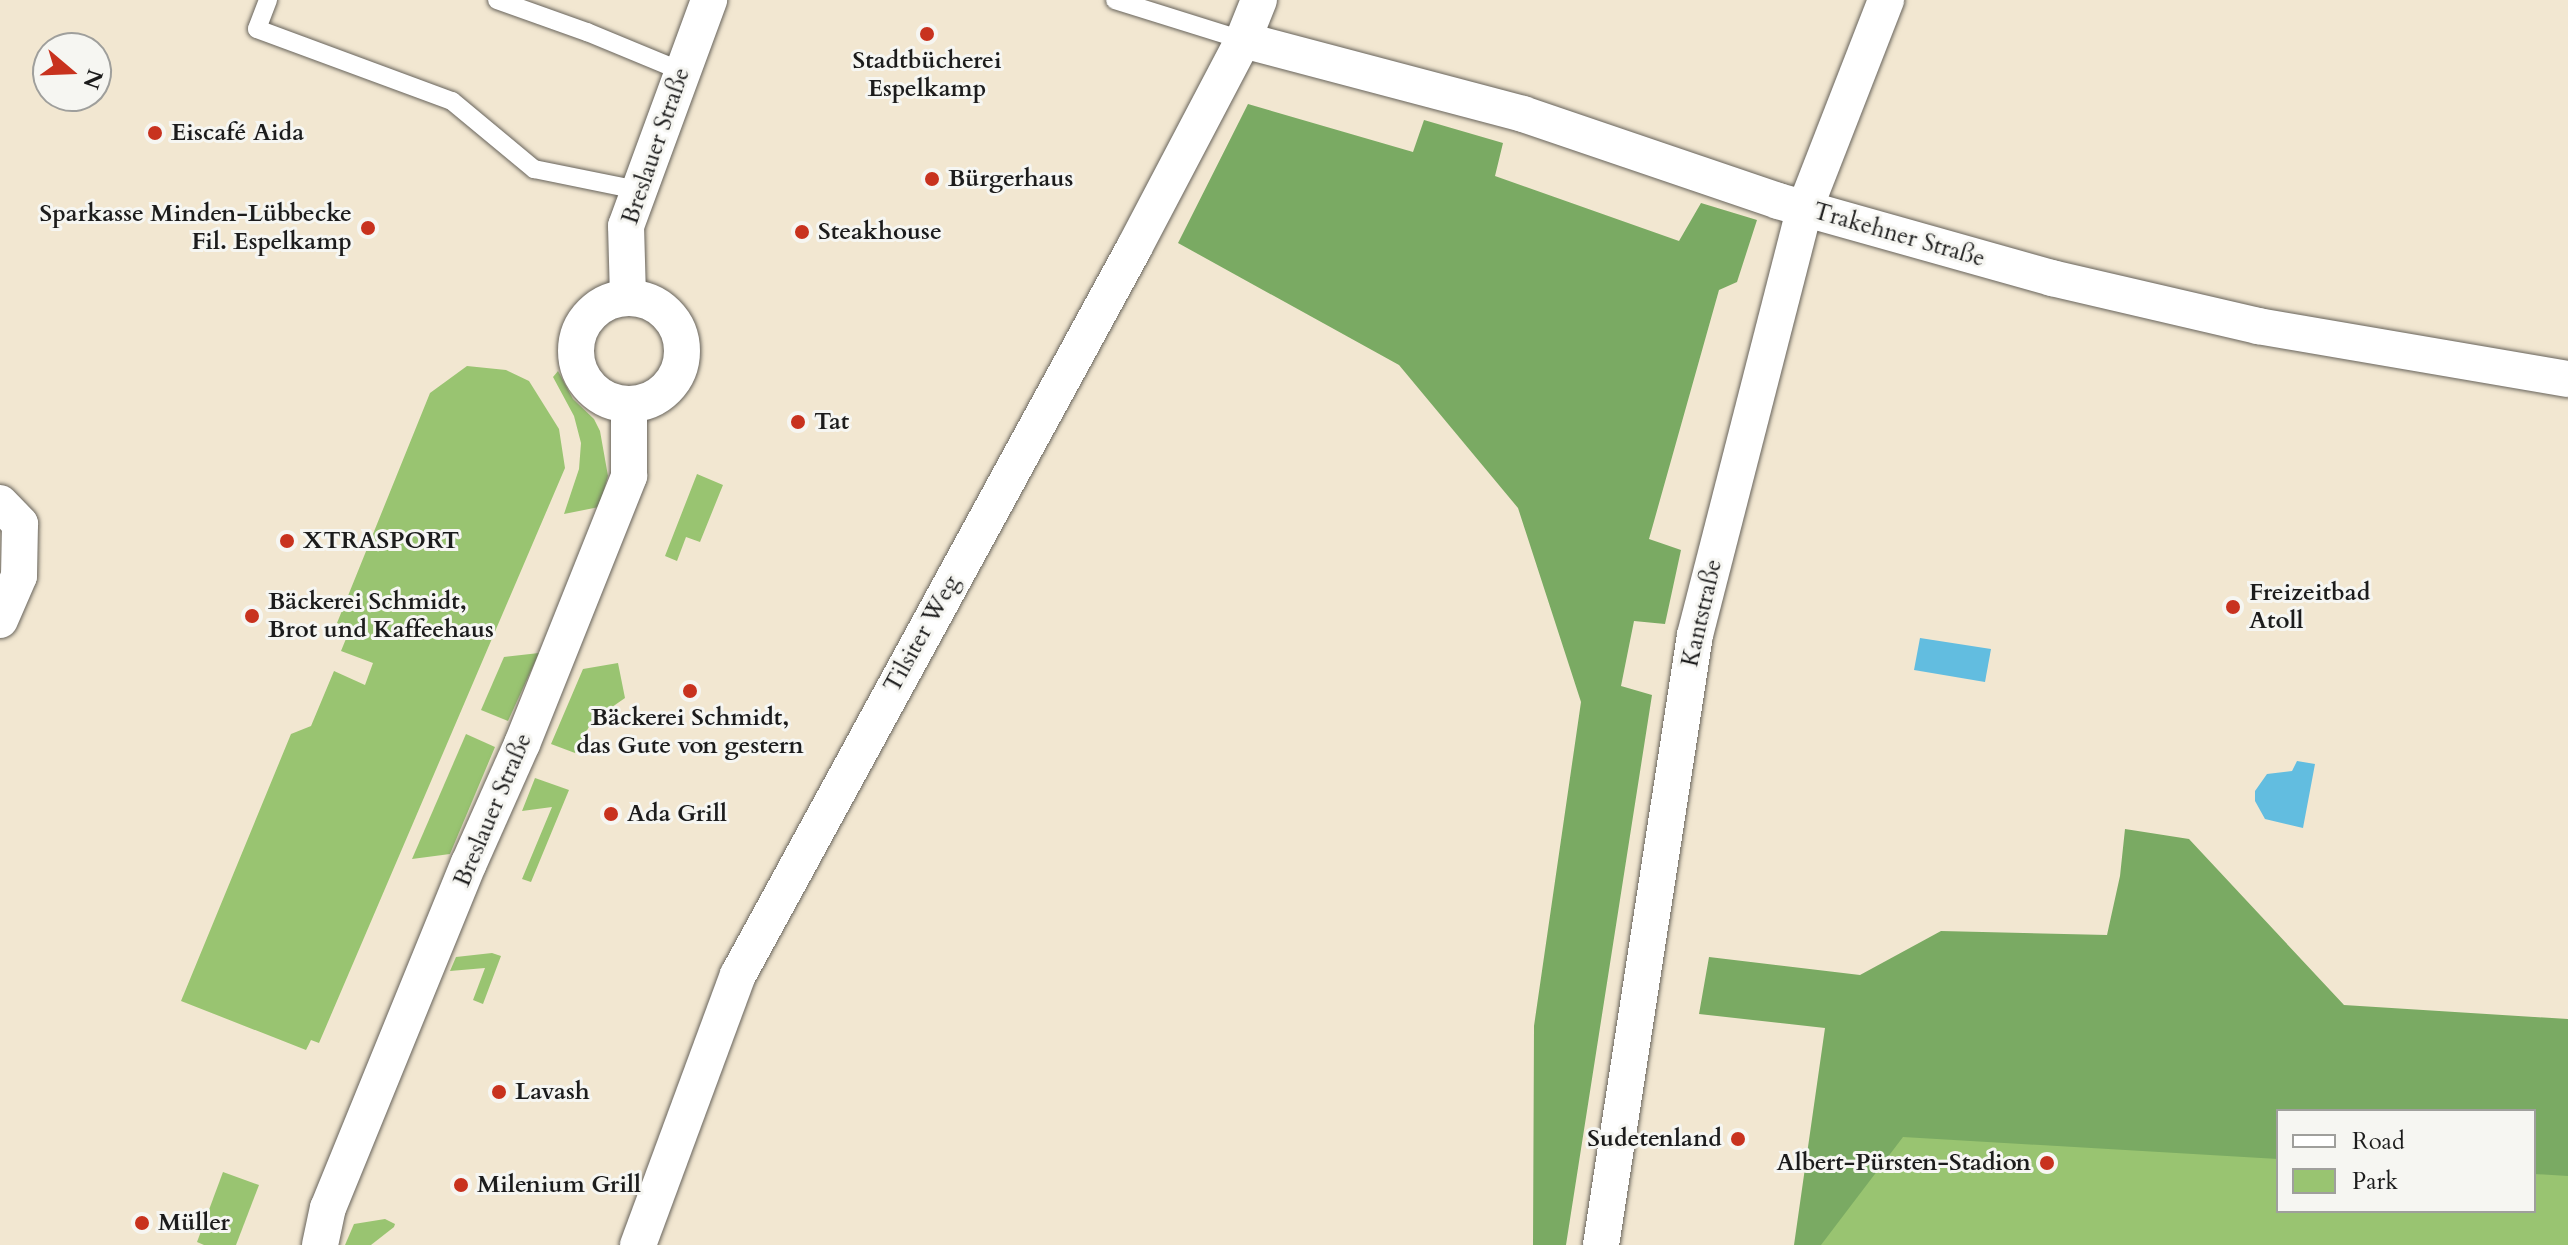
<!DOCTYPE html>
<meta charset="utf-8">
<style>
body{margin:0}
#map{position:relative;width:2568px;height:1245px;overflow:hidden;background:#f2e7d1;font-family:Cardo,serif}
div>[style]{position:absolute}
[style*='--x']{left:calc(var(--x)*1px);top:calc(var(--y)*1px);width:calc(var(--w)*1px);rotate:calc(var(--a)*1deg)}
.green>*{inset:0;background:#99c471}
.forest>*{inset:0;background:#7aaa63}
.water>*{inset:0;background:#62bde0}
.roads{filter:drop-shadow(0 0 2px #67635b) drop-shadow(0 0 2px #67635b)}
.service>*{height:18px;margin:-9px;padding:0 9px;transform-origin:9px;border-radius:9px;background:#fff}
.minor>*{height:36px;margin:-18px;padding:0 18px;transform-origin:18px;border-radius:18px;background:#fff}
.minor>.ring{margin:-18px;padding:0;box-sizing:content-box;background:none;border:36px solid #fff;border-radius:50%}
.dots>*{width:22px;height:22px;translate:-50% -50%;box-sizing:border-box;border:4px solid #f6f6f2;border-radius:50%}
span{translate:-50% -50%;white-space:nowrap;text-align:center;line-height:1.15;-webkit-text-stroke:6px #f6f6f2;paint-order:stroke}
.poi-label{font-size:24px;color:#1c1c1c;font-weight:700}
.left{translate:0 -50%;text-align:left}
.right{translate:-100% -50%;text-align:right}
.street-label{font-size:24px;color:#1c1c1c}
.legend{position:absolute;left:2276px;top:1109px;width:260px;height:104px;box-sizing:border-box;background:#f6f6f2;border:2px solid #9f9f9c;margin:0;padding:10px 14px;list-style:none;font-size:24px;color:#1c1c1c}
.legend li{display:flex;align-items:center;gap:16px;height:40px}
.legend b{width:40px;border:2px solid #9f9f9c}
.north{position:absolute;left:32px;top:32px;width:80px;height:80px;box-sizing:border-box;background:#f6f6f2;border:2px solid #9f9f9c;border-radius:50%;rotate:109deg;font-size:22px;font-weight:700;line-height:32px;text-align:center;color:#1c1c1c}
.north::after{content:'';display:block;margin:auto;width:28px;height:36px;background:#c8321e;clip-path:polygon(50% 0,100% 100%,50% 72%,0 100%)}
</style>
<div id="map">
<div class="green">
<div style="clip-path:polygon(467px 366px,506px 370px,529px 381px,559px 429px,565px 468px,319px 1043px,311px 1040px,306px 1050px,181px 1001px,291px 734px,311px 726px,334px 671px,365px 685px,373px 663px,341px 651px,350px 629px,337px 623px,430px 393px)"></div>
<div style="clip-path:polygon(558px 371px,573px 399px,594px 419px,600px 431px,608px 476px,599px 507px,564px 514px,579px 469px,581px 443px,574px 416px,553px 377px)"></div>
<div style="clip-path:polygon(697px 474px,723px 485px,700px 542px,686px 537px,677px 561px,665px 556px)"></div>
<div style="clip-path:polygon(539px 653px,508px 721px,481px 710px,504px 657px)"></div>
<div style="clip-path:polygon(618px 663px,625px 698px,592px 721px,575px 753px,551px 744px,583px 669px)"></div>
<div style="clip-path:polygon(466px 734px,495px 747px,450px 854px,412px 859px)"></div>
<div style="clip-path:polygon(535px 778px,569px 790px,531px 882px,522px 879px,552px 807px,522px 811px)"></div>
<div style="clip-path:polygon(492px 953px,501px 956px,483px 1004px,473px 1000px,485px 968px,450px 971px,456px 957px)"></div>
<div style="clip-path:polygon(evenodd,2255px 1056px,2568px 1113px,2568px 1245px,1805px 1245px,1827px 1085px,2255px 1056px,2278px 1111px,2534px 1111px,2534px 1211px,2278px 1211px,2278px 1111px)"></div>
<div style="clip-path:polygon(223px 1172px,259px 1185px,236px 1245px,204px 1245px,197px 1242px)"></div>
<div style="clip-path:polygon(385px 1219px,395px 1224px,394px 1227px,371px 1245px,345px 1245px,354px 1224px)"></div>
</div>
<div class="forest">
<div style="clip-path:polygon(1248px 104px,1413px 152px,1424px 120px,1503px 143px,1495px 176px,1679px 241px,1701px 203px,1757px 220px,1737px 282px,1719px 290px,1649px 539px,1681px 550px,1665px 624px,1634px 621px,1621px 686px,1652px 695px,1566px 1245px,1533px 1245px,1534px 1026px,1581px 702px,1518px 508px,1399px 365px,1178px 243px)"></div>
<div style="clip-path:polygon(2125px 829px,2189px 839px,2344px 1005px,2568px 1019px,2568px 1176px,2534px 1174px,2534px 1111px,2278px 1111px,2278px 1159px,1903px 1137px,1821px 1245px,1794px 1245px,1825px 1028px,1699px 1014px,1709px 957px,1860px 975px,1941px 931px,2107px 935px,2120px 876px)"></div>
</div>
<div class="water">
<div style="clip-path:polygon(1920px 638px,1991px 649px,1985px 682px,1914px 670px)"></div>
<div style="clip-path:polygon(2297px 761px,2315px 764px,2303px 828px,2265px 819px,2255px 801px,2255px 791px,2267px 774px,2292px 771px)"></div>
</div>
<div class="roads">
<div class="service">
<div style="--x:268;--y:0;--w:31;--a:111"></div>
<div style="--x:257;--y:29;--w:208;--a:20.3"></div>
<div style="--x:452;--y:101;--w:107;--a:39.7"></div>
<div style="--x:534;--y:169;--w:105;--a:11.5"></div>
<div style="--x:497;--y:0;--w:96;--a:19.6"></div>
<div style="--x:587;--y:32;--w:102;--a:22.5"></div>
<div style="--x:1115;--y:0;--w:134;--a:17.4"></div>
</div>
<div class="minor">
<div style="--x:1243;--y:40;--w:290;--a:14.8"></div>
<div style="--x:1523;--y:114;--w:269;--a:18.8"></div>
<div style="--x:1778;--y:201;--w:285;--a:15.7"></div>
<div style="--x:2052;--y:278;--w:212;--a:13.1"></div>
<div style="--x:2258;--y:326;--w:314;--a:9.7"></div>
<div style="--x:628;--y:297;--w:71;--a:-91.6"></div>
<div style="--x:626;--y:226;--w:241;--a:-69.8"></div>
<div class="ring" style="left:576px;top:298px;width:70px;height:70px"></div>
<div style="--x:0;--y:503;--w:29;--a:46"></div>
<div style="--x:20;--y:524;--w:52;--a:91.1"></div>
<div style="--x:19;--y:576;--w:48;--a:113.4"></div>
<div style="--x:320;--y:1245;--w:38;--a:-78"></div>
<div style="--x:328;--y:1208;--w:373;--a:-67.8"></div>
<div style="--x:469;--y:863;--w:130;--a:-66"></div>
<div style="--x:522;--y:744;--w:289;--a:-68.2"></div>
<div style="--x:629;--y:476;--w:71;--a:-90"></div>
<div style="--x:638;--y:1245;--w:288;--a:-69.7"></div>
<div style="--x:738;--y:975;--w:828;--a:-61.42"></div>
<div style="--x:1134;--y:248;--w:235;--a:-62.3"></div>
<div style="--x:1243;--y:40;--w:43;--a:-68.2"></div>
<div style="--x:1601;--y:1245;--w:617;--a:-81.24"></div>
<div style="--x:1695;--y:635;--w:441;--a:-75.6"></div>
<div style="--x:1805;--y:208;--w:223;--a:-68.7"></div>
</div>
</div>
<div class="dots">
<div style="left:927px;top:34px;background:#c8321e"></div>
<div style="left:155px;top:133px;background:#c8321e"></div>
<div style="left:932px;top:179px;background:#c8321e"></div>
<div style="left:368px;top:228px;background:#c8321e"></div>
<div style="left:802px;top:232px;background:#c8321e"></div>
<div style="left:798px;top:422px;background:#c8321e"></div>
<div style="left:287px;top:541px;background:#c8321e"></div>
<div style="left:2233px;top:607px;background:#c8321e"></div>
<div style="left:252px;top:616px;background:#c8321e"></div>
<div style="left:690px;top:691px;background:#c8321e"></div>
<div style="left:611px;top:814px;background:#c8321e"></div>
<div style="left:499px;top:1092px;background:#c8321e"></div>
<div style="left:1738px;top:1139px;background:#c8321e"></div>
<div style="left:2047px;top:1163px;background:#c8321e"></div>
<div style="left:461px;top:1185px;background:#c8321e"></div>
<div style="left:142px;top:1223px;background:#c8321e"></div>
</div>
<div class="poi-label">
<span style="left:927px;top:75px">Stadtbücherei<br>Espelkamp</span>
<span class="left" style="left:171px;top:133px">Eiscafé Aida</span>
<span class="left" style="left:948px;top:179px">Bürgerhaus</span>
<span class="right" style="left:352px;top:228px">Sparkasse Minden-Lübbecke<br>Fil. Espelkamp</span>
<span class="left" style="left:818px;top:232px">Steakhouse</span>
<span class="left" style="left:814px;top:422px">Tat</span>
<span class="left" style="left:303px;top:541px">XTRASPORT</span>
<span class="left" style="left:2249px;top:607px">Freizeitbad<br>Atoll</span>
<span class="left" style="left:268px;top:616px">Bäckerei Schmidt,<br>Brot und Kaffeehaus</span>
<span style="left:690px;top:732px">Bäckerei Schmidt,<br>das Gute von gestern</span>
<span class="left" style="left:627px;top:814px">Ada Grill</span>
<span class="left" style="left:515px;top:1092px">Lavash</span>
<span class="right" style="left:1722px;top:1139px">Sudetenland</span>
<span class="right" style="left:2031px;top:1163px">Albert-Pürsten-Stadion</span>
<span class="left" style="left:477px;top:1185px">Milenium Grill</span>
<span class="left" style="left:158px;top:1223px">Müller</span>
</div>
<div class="street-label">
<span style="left:656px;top:146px;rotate:-71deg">Breslauer Straße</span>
<span style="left:1899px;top:235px;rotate:16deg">Trakehner Straße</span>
<span style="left:1702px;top:613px;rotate:-77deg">Kantstraße</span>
<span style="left:922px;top:634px;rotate:-61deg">Tilsiter Weg</span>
<span style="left:493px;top:810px;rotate:-67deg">Breslauer Straße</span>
</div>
<ul class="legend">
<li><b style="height:10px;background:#fff"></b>Road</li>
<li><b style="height:22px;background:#99c471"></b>Park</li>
</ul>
<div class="north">N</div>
</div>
